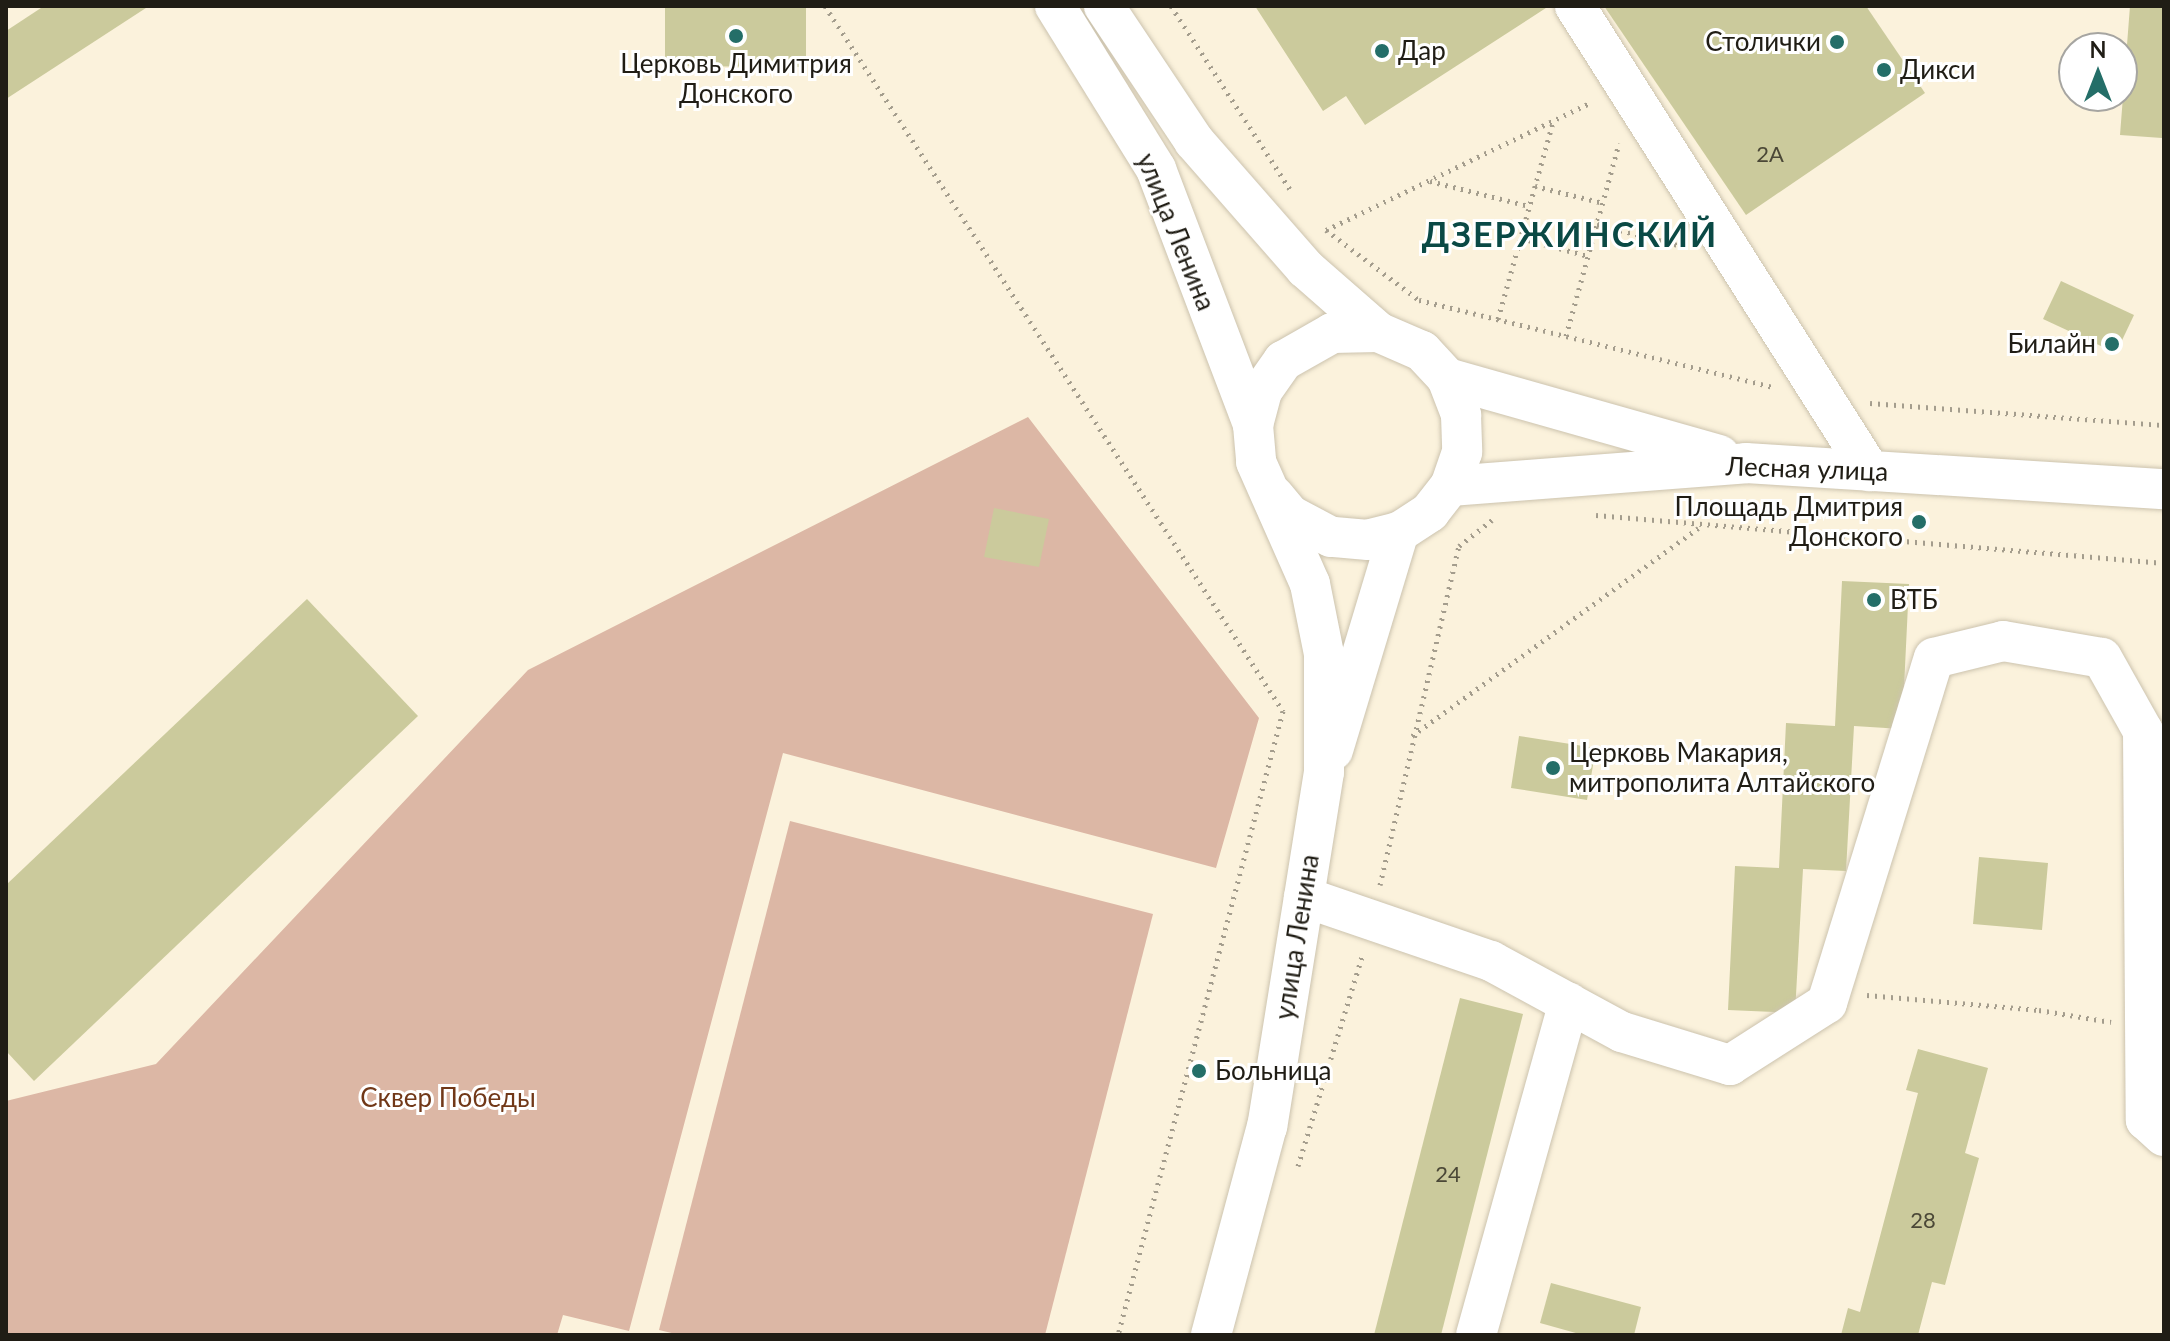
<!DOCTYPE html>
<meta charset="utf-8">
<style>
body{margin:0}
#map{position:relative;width:2170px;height:1341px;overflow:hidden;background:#fbf2dc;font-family:Lato,sans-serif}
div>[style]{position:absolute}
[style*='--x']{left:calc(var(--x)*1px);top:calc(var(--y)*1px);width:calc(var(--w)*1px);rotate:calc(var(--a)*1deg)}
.green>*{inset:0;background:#dcb7a5}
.building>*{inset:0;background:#cbca9c}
.path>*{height:5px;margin-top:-2.5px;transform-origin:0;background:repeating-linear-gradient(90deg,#a49d8d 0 2px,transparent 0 8px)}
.roads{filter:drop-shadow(0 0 2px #ccc3ae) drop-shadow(0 0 2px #ccc3ae)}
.minor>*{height:40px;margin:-20px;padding:0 20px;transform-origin:20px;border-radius:20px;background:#fff}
.dots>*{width:22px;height:22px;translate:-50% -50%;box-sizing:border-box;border:4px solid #fff;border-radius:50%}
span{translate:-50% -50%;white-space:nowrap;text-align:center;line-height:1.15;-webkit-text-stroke:6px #fff;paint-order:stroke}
.number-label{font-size:22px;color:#4b4837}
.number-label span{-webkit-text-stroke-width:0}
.poi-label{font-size:26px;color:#201d15}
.right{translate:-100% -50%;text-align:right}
.left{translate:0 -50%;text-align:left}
.street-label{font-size:26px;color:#201d15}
.park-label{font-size:26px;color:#713818}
.district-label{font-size:34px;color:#0a4945;font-weight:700;letter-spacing:2px}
.frame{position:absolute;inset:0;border:8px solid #201d15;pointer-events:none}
.north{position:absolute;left:2058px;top:32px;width:80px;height:80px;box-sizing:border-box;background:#fff;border:2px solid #a6a5a1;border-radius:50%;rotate:0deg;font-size:22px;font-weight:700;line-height:32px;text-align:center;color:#201d15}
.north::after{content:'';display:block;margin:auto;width:28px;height:36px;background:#246e68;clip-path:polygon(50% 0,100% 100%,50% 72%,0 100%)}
</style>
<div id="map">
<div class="green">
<div style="clip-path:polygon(1028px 417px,1259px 718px,1216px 868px,783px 753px,629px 1331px,563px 1315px,557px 1335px,6px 1335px,6px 1101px,156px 1064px,528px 670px)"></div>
<div style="clip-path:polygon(790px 821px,1153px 914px,1045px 1335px,680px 1335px,659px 1330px)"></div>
</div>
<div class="building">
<div style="clip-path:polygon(44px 6px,149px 6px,6px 99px,6px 31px)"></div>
<div style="clip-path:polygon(665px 6px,806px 6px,806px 67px,665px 66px)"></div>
<div style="clip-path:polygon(1255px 6px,1549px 6px,1365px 125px,1346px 96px,1323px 111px)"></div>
<div style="clip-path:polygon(1604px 6px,1866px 6px,1925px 93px,1746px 215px)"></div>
<div style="clip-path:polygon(2130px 6px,2164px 6px,2164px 147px,2162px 138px,2120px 135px)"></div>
<div style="clip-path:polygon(2061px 281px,2134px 315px,2116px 353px,2043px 319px)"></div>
<div style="clip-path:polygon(994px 508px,1049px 519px,1039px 567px,984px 557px)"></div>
<div style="clip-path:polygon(1842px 581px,1909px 584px,1902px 729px,1854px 726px,1846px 871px,1803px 869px,1795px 1013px,1728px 1010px,1735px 866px,1779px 868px,1786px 723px,1835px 726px)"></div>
<div style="clip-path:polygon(307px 599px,418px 716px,34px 1081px,6px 1051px,6px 885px)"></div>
<div style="clip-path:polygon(1519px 736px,1596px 748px,1587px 800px,1511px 788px)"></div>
<div style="clip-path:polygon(1979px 857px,2048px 863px,2042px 930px,1973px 924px)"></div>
<div style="clip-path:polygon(1460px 998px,1523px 1014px,1441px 1335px,1374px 1335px)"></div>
<div style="clip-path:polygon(1918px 1049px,1988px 1068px,1965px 1153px,1979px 1158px,1945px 1285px,1932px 1282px,1918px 1335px,1841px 1335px,1848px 1308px,1860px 1312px,1918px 1093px,1906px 1090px)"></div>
<div style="clip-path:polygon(1551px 1283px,1641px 1307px,1634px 1335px,1583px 1335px,1540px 1323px)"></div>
</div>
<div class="path">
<div style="--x:825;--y:6;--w:841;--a:56.99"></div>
<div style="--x:1283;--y:711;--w:645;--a:104.81"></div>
<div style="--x:1171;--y:6;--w:218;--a:57"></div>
<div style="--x:1430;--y:181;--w:102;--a:14.2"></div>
<div style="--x:1535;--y:186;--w:70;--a:14"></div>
<div style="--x:1597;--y:224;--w:91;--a:14.6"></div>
<div style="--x:1326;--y:230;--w:116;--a:37"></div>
<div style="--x:1419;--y:300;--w:365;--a:13.8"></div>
<div style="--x:1326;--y:230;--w:295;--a:-25.7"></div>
<div style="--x:1521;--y:238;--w:69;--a:15"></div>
<div style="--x:1498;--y:319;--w:205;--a:-74.4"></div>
<div style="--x:1566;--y:336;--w:200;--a:-74.6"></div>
<div style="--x:1870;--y:403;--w:295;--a:4.3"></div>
<div style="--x:1596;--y:515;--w:570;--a:4.83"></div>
<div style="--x:1412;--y:736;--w:354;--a:-36"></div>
<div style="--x:1380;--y:885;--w:348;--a:-76.9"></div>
<div style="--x:1459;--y:546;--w:42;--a:-38.2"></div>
<div style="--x:1867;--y:995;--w:173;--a:5"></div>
<div style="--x:2039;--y:1010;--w:73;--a:9.5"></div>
<div style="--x:1298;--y:1166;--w:223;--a:-73"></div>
</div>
<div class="roads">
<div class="minor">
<div style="--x:1055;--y:6;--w:192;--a:58.2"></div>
<div style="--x:1156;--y:169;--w:274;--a:69.2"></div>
<div style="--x:1253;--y:425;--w:37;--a:85"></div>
<div style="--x:1256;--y:462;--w:133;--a:66.1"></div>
<div style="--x:1310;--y:584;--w:71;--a:78.7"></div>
<div style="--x:1324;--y:654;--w:118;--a:90"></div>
<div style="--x:1324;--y:772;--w:359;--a:99.1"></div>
<div style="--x:1267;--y:1126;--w:216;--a:105"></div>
<div style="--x:1104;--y:6;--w:162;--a:56.3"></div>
<div style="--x:1194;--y:141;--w:169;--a:48.8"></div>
<div style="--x:1305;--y:268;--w:97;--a:41.2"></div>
<div style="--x:1575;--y:6;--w:551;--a:57.61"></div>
<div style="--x:1447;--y:378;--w:283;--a:15.8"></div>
<div style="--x:1253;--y:425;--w:35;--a:-75"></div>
<div style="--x:1262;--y:391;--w:37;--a:-55"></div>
<div style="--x:1283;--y:361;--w:56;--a:-29.7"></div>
<div style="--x:1332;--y:333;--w:46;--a:-1.2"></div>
<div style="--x:1378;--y:332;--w:48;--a:23.4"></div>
<div style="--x:1422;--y:351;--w:37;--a:47"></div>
<div style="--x:1447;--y:378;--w:40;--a:69"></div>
<div style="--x:1461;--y:415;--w:37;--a:88"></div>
<div style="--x:1462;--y:452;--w:36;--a:109"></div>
<div style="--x:1450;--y:486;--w:33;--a:128"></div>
<div style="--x:1430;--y:512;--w:37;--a:147"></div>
<div style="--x:1399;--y:532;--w:32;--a:166"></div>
<div style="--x:1368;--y:540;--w:37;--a:-175"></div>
<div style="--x:1331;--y:537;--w:47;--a:-151.8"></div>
<div style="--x:1290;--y:515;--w:25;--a:-130"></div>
<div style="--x:1450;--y:486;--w:297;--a:-4.4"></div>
<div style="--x:1746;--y:463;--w:419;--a:3.6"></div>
<div style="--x:1333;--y:750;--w:228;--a:-73.2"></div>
<div style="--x:1304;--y:897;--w:198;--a:18.9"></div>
<div style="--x:1491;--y:961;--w:149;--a:28.5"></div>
<div style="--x:1622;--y:1032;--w:113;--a:17"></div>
<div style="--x:1730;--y:1065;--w:115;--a:-32.6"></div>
<div style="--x:1827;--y:1003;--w:361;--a:-72.8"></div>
<div style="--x:1934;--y:658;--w:71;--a:-13.8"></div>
<div style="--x:2003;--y:641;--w:100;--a:9.7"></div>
<div style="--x:2102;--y:658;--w:84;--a:60.7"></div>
<div style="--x:2143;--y:731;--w:389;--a:89.6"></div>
<div style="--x:2146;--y:1120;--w:24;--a:42"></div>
<div style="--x:1476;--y:1335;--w:345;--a:-74.4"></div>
</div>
</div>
<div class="dots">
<div style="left:736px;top:36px;background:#246e68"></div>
<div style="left:1837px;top:42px;background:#246e68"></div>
<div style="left:1382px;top:51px;background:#246e68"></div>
<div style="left:1884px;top:70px;background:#246e68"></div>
<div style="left:2112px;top:344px;background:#246e68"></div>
<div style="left:1919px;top:522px;background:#246e68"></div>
<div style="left:1874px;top:600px;background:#246e68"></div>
<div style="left:1553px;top:768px;background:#246e68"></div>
<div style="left:1199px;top:1071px;background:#246e68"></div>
</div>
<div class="number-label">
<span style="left:1770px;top:154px">2А</span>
<span style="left:1448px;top:1174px">24</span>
<span style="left:1923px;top:1220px">28</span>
</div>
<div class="poi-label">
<span class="right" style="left:1821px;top:42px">Столички</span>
<span class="left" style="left:1398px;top:51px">Дар</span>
<span style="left:736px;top:79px">Церковь Димитрия<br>Донского</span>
<span class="left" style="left:1900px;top:70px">Дикси</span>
<span class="right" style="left:2096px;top:344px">Билайн</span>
<span class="right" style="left:1903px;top:522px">Площадь Дмитрия<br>Донского</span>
<span class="left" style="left:1890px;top:600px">ВТБ</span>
<span class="left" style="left:1569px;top:768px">Церковь Макария,<br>митрополита Алтайского</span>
<span class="left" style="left:1215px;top:1071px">Больница</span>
</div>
<div class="street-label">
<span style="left:1176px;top:232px;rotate:68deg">улица Ленина</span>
<span style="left:1807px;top:469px;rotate:2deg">Лесная улица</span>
<span style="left:1297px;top:937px;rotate:-81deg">улица Ленина</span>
</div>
<div class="park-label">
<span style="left:448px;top:1098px">Сквер Победы</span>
</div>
<div class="district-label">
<span style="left:1570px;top:234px">ДЗЕРЖИНСКИЙ</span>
</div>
<div class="frame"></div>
<div class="north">N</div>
</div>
